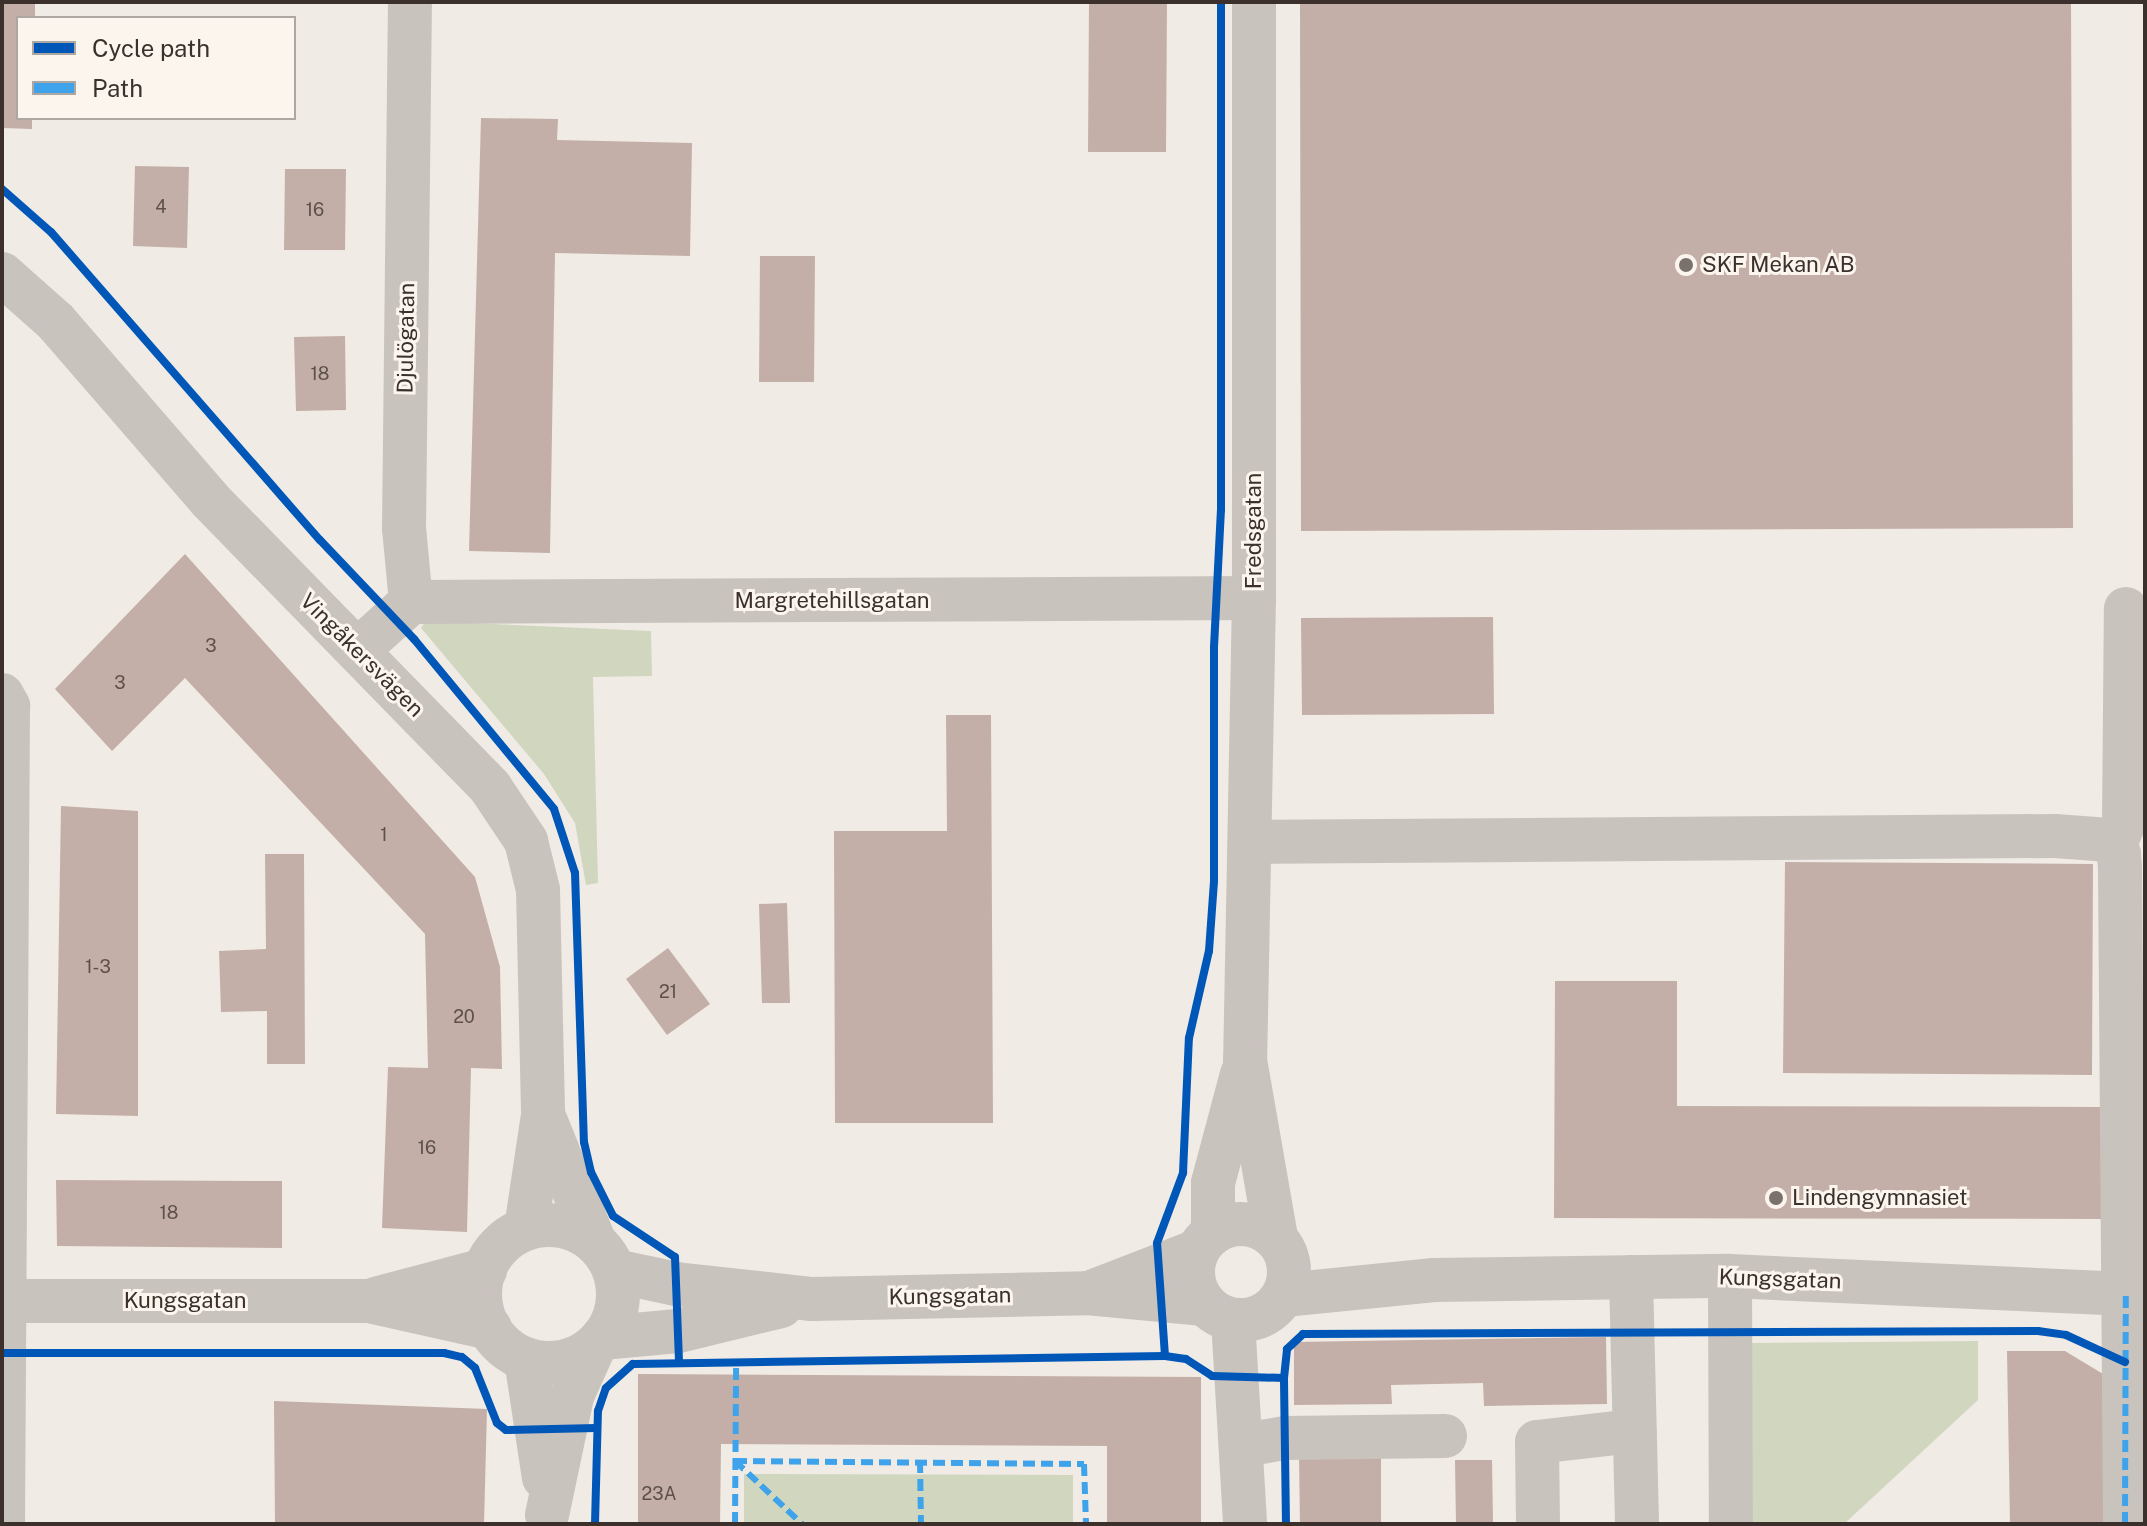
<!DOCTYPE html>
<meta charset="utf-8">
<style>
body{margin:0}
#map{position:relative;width:2147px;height:1526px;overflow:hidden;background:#f0ebe5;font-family:"Public Sans",sans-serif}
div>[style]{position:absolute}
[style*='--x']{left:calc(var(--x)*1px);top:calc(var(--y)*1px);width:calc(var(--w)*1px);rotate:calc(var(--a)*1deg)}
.green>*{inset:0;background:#d1d6bf}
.building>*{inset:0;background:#c3afa7}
.minor>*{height:44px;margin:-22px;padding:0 22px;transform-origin:22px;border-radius:22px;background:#c9c3be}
.minor>.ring{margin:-22px;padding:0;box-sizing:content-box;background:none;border:44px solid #c9c3be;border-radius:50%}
.quiet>*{height:6px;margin-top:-3px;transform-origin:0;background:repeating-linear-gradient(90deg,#3fa3eb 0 12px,transparent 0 18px)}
.cycleway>*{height:8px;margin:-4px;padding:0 4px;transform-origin:4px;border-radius:4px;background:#0057b8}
.dots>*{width:22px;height:22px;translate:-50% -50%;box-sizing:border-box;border:4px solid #fbf5ee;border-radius:50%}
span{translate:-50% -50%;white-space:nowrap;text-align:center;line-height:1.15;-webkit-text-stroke:6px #fbf5ee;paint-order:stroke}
.number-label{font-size:18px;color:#5d504a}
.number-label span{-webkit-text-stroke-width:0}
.poi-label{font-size:22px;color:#3b302b}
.left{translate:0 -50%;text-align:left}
.street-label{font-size:22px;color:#3b302b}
.frame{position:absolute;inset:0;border:4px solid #3b302b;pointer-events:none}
.legend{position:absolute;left:16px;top:16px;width:280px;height:104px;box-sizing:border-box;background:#fbf5ee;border:2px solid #aea6a0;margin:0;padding:10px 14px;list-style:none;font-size:24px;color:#3b302b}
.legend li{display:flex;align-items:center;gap:16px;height:40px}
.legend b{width:40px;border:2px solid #aea6a0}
</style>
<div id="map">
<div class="green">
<div style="clip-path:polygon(426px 621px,651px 631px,652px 676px,593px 677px,598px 883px,586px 885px,575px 823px,544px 774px,421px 628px)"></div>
<div style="clip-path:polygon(1978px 1341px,1978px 1400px,1844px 1524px,1750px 1524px,1750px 1343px)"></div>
<div style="clip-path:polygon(744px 1474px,1073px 1475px,1073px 1524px,744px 1524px)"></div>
</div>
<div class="building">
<div style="clip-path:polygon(2px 2px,35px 2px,35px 18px,18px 18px,18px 118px,32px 118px,32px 129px,2px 128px)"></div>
<div style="clip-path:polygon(1089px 2px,1167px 2px,1166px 152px,1088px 152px)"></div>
<div style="clip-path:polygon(1300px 2px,2071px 2px,2073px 528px,1301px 531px)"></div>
<div style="clip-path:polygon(481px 118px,558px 119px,557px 140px,692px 143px,690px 256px,555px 253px,550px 553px,469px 551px)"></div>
<div style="clip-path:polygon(135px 166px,189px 167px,187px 248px,133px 246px)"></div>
<div style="clip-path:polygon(285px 169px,346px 169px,345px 250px,284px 250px)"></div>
<div style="clip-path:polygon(760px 256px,815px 256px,814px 382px,759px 382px)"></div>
<div style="clip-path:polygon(345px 336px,346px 410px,296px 411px,294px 337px)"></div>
<div style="clip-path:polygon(185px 554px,475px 877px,500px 967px,502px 1069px,471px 1068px,467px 1232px,382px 1228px,388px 1067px,428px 1068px,425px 934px,185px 678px,112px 751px,55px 689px)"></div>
<div style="clip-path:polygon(1493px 617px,1494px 714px,1302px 715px,1301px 618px)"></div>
<div style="clip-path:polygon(946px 715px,991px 715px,993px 1123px,835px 1123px,834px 831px,947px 831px)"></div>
<div style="clip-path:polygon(61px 806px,138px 811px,138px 1116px,56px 1114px)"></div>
<div style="clip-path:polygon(265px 854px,304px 854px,305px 1064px,267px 1064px,267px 1011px,221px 1012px,219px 951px,266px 949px)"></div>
<div style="clip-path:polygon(1785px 862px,2093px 864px,2092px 1075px,1783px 1073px)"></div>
<div style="clip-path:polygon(787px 903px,790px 1003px,762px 1003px,759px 904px)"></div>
<div style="clip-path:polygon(668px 948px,710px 1004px,667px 1035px,626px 979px)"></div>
<div style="clip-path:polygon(1555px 981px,1677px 981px,1677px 1106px,2104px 1107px,2103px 1219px,1554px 1218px)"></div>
<div style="clip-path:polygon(56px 1180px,282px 1181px,282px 1248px,57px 1246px)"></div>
<div style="clip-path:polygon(1606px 1337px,1607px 1404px,1484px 1406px,1483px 1383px,1391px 1385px,1392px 1404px,1294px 1405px,1294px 1342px)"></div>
<div style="clip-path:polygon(2007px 1351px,2065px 1351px,2103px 1374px,2105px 1524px,2010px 1524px)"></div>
<div style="clip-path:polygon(638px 1374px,1201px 1377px,1201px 1524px,1107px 1524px,1107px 1446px,721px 1444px,720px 1524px,638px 1524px)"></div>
<div style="clip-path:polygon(274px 1401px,487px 1409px,484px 1524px,275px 1524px)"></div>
<div style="clip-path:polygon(1299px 1457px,1381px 1457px,1381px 1524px,1300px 1524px)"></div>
<div style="clip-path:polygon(1455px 1460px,1492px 1460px,1493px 1524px,1456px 1524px)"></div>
</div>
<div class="minor">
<div style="--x:1254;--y:2;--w:596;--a:90"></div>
<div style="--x:1254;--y:598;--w:462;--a:91.1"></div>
<div style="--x:1245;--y:1060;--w:181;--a:80.1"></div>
<div style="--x:2;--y:274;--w:72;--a:41.6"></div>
<div style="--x:56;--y:322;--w:235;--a:49.1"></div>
<div style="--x:210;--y:500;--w:401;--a:45.7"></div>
<div style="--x:490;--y:787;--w:65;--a:56.3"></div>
<div style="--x:526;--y:841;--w:50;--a:76.2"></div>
<div style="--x:538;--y:890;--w:225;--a:88.7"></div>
<div style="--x:543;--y:1115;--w:115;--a:98.5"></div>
<div style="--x:411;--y:602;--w:843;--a:-0.27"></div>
<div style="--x:358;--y:650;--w:72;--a:-42.2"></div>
<div style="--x:411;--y:602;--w:74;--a:-95.4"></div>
<div style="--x:404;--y:528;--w:526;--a:-89.35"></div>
<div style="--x:2;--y:695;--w:13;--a:61"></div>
<div style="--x:8;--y:706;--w:818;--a:90.35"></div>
<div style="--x:1251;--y:842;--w:804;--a:-0.43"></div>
<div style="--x:2055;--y:836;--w:54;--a:4.2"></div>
<div style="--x:2109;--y:840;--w:17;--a:54"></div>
<div style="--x:2119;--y:854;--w:13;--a:86"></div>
<div style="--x:2120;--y:867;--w:657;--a:89.56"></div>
<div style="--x:2115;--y:845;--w:24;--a:-68"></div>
<div style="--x:2124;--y:823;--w:214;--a:-89.5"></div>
<div style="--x:544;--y:1117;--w:134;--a:68"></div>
<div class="ring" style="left:1193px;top:1224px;width:52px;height:52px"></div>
<div class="ring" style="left:480px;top:1225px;width:94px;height:94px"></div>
<div style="--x:1213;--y:1229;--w:46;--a:-90"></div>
<div style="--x:1213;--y:1183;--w:113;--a:-75.1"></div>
<div style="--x:615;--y:1271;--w:62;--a:12"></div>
<div style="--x:676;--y:1284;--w:137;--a:6.3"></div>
<div style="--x:812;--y:1299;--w:275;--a:-1.2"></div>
<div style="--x:1087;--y:1293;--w:118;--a:5.4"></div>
<div style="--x:1730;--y:1276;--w:248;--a:89.8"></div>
<div style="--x:1631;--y:1277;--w:247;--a:88.6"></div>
<div style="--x:1094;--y:1291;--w:110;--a:-21.2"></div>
<div style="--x:1284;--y:1295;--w:151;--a:-5.7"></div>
<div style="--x:1434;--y:1280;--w:296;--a:-0.8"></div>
<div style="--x:1730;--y:1276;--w:415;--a:2.6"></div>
<div style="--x:375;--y:1299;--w:114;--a:-14.8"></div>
<div style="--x:2;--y:1301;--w:367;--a:0"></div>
<div style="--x:369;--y:1301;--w:124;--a:12.6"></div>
<div style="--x:1233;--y:1320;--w:204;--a:86.6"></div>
<div style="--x:602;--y:1338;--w:76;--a:-5.3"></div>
<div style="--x:678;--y:1331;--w:106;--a:-13.6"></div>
<div style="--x:526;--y:1359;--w:120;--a:81.4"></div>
<div style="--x:1244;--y:1445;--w:42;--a:-9.7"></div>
<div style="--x:1285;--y:1438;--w:160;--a:-0.7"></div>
<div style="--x:547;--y:1515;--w:122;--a:-78.1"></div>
<div style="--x:572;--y:1396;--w:54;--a:-65.8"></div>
<div style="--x:1538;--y:1524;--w:82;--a:-90.7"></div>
<div style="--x:1537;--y:1442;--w:98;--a:-6.5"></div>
</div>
<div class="quiet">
<div style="--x:735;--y:1461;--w:349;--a:0.5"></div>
<div style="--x:1084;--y:1464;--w:60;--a:88.1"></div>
<div style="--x:735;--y:1461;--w:92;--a:43.2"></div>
<div style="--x:920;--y:1461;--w:63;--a:89.1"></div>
<div style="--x:735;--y:1524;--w:163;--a:-89.6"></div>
<div style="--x:2125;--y:1524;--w:234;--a:-89.8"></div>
</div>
<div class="cycleway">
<div style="--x:2;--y:189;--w:65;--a:41.3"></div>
<div style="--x:51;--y:232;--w:409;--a:48.9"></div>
<div style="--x:320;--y:540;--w:137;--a:46.5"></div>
<div style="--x:414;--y:639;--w:220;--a:50.5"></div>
<div style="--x:554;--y:809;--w:67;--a:71.8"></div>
<div style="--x:575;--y:873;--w:269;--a:88.1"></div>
<div style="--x:584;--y:1142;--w:31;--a:77"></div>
<div style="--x:591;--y:1172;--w:49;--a:63.4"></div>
<div style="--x:613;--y:1216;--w:74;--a:33.5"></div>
<div style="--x:675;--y:1257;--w:103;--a:87.8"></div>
<div style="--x:2;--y:1353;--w:442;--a:0"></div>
<div style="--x:444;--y:1353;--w:18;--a:13"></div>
<div style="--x:462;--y:1357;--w:17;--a:40"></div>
<div style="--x:475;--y:1368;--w:59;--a:68.2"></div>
<div style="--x:497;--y:1423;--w:11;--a:38"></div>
<div style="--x:506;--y:1430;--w:90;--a:-1.3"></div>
<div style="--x:1165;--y:1356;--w:113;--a:-94"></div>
<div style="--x:1157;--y:1243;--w:75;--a:-69.6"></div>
<div style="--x:1183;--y:1173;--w:135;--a:-87.5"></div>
<div style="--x:1189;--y:1038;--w:89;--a:-77.1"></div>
<div style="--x:1209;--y:951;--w:70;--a:-85.9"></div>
<div style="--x:1214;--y:881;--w:234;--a:-90"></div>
<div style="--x:1214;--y:647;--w:137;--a:-87.1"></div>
<div style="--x:1221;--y:510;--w:508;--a:-90"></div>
<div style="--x:595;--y:1524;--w:113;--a:-88.5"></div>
<div style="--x:598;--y:1411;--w:24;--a:-71"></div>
<div style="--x:606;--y:1388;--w:36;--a:-42"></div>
<div style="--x:633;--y:1364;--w:532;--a:-0.86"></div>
<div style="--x:1165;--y:1356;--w:21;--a:8"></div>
<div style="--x:1186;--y:1359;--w:31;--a:33"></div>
<div style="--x:1212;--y:1376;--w:72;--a:1.6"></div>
<div style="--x:1286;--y:1524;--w:146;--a:-90.8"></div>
<div style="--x:1284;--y:1378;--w:29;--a:-84"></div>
<div style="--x:1287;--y:1349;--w:22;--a:-43"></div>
<div style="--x:1303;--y:1334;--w:735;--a:-0.23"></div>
<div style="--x:2038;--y:1331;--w:28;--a:8"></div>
<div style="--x:2066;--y:1335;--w:65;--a:24.6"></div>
</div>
<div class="dots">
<div style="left:1686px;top:265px;background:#7a716c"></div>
<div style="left:1776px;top:1198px;background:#7a716c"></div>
</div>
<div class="number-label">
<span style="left:161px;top:207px">4</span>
<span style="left:315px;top:210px">16</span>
<span style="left:320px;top:374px">18</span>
<span style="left:211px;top:646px">3</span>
<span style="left:120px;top:683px">3</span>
<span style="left:384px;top:835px">1</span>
<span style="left:98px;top:967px">1-3</span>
<span style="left:668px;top:992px">21</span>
<span style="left:464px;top:1017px">20</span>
<span style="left:427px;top:1148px">16</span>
<span style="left:169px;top:1213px">18</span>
<span style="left:659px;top:1494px">23A</span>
</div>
<div class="poi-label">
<span class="left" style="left:1702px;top:265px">SKF Mekan AB</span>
<span class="left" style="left:1792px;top:1198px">Lindengymnasiet</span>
</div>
<div class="street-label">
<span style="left:406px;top:338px;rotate:-89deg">Djulögatan</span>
<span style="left:1254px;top:531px;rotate:-90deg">Fredsgatan</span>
<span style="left:832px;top:601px">Margretehillsgatan</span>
<span style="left:362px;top:655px;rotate:45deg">Vingåkersvägen</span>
<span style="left:1780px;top:1279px;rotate:2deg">Kungsgatan</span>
<span style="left:950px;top:1296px;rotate:-1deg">Kungsgatan</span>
<span style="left:185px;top:1301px">Kungsgatan</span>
</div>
<div class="frame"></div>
<ul class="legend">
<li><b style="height:10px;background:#0057b8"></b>Cycle path</li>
<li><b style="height:10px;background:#3fa3eb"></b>Path</li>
</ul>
</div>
